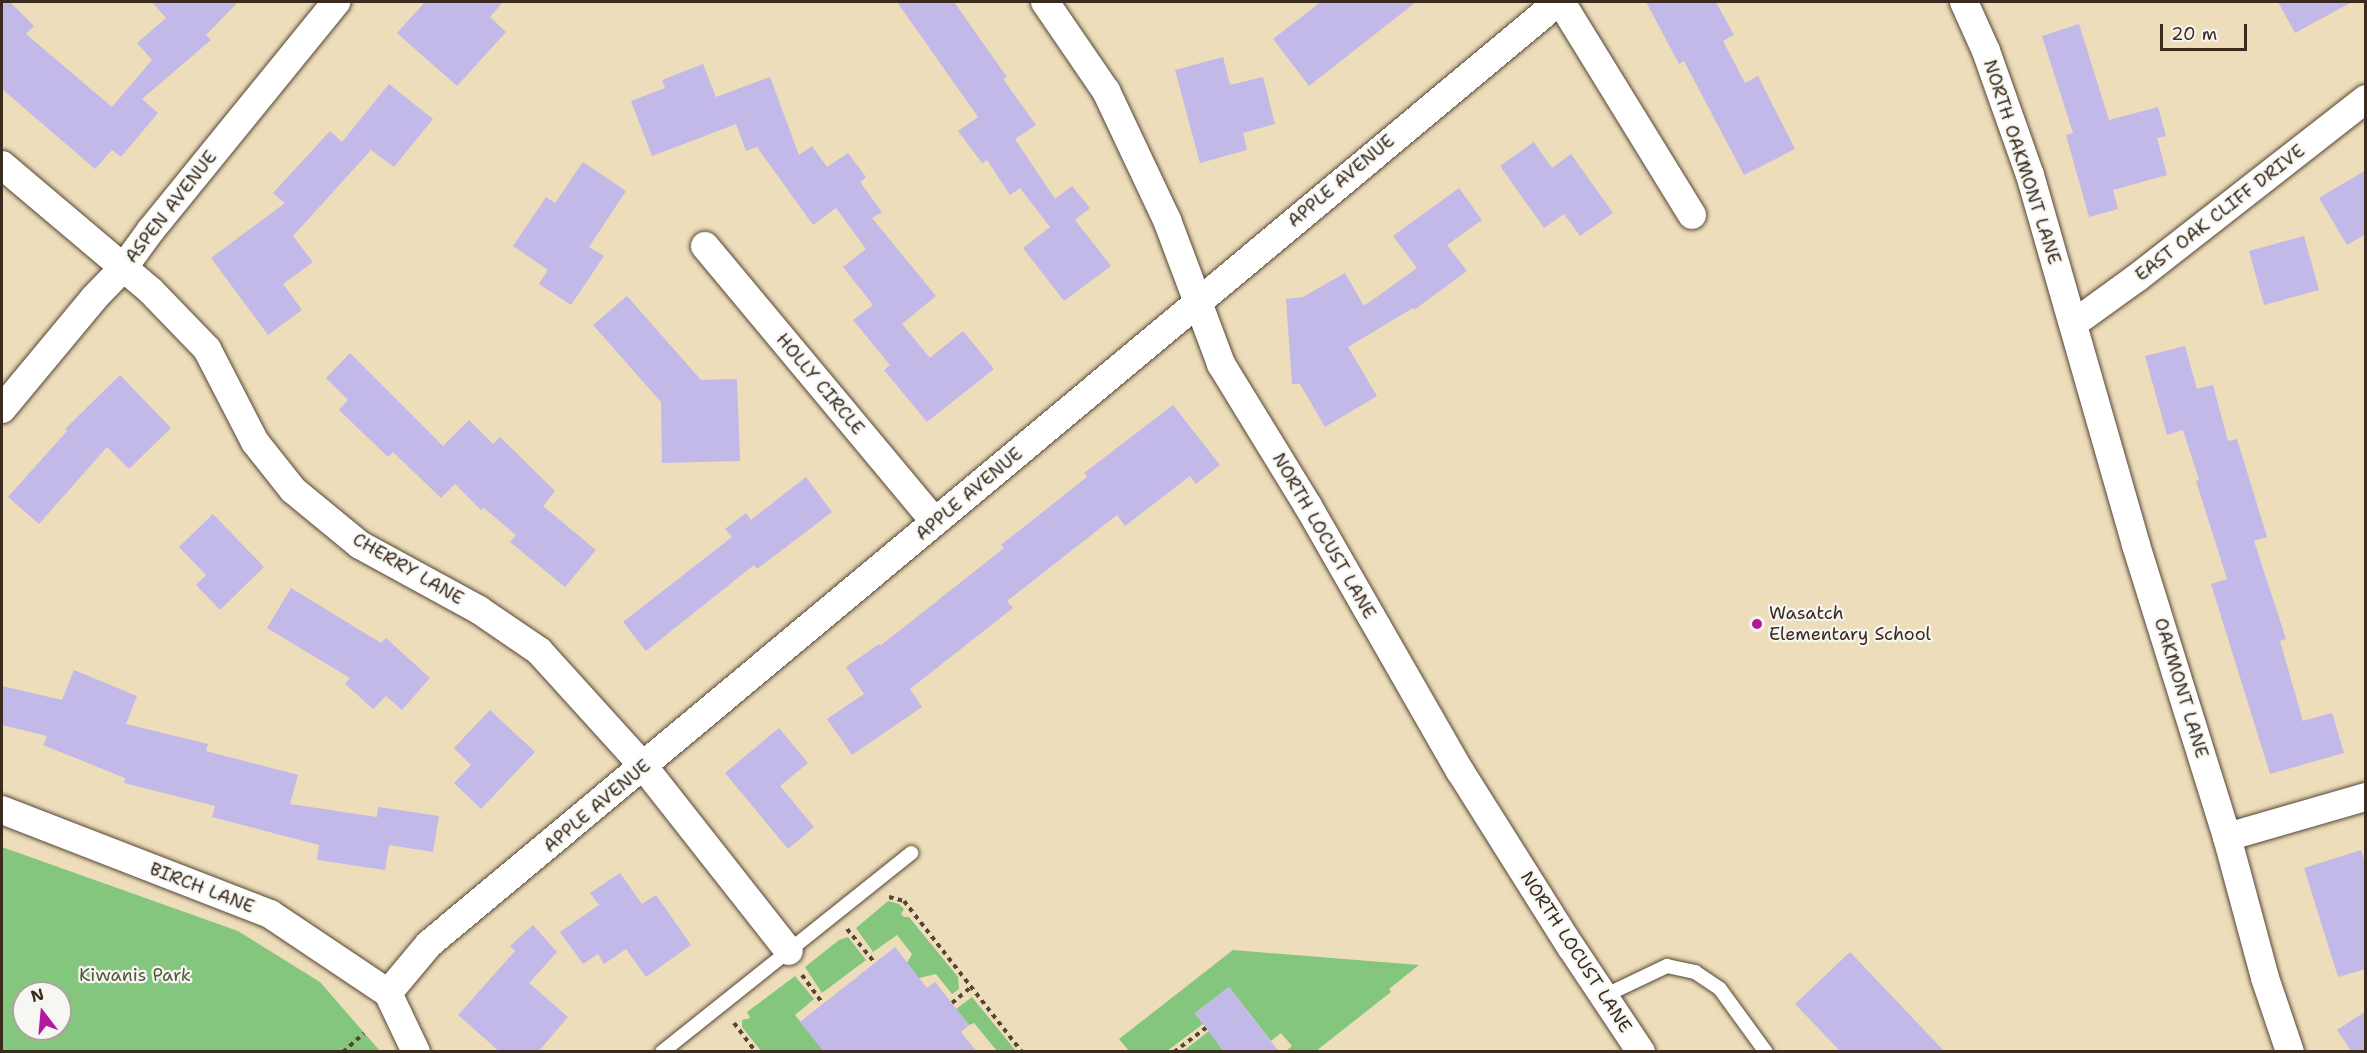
<!DOCTYPE html>
<style>
body{margin:0}
#map{position:relative;width:2367px;height:1053px;overflow:hidden;background:#edddba;font-family:"Shantell Sans",sans-serif}
div>[style]{position:absolute}
[style*='--x']{left:calc(var(--x)*1px);top:calc(var(--y)*1px);width:calc(var(--w)*1px);rotate:calc(var(--a)*1deg)}
.green>*{inset:0;background:#85c67f}
.building>*{inset:0;background:#c2b9e8}
.path>*{height:4px;margin-top:-2px;transform-origin:0;background:repeating-linear-gradient(90deg,#564535 0 4.5px,transparent 0 9px)}
.roads{filter:drop-shadow(0 0 2px #564535) drop-shadow(0 0 2px #564535)}
.lane>*{height:14px;margin:-7px;padding:0 7px;transform-origin:7px;border-radius:7px;background:#fff}
.street>*{height:28px;margin:-14px;padding:0 14px;transform-origin:14px;border-radius:14px;background:#fff}
.dots>*{width:16px;height:16px;translate:-50% -50%;box-sizing:border-box;border:3px solid #f6f6f2;border-radius:50%}
span{translate:-50% -50%;white-space:nowrap;text-align:center;line-height:1.15;-webkit-text-stroke:4.5px #f6f6f2;paint-order:stroke}
.street-label{font-size:18px;color:#3b2a1e}
.poi-label{font-size:18px;color:#3b2a1e}
.left{translate:0 -50%;text-align:left}
.park-label{font-size:18px;color:#51593b}
.frame{position:absolute;inset:0;border:3px solid #3b2a1e;pointer-events:none}
.north{position:absolute;left:12px;top:981px;width:60px;height:60px;box-sizing:border-box;background:#f6f6f2;border:2px solid #aba49d;border-radius:50%;rotate:344deg;font-size:16px;font-weight:700;line-height:24px;text-align:center;color:#3b2a1e}
.north::after{content:'';display:block;margin:auto;width:21px;height:27px;background:#b5179e;clip-path:polygon(50% 0,100% 100%,50% 72%,0 100%)}
.scale{position:absolute;left:2160px;top:24px;width:87px;height:27px;box-sizing:border-box;border:3px solid #3b2a1e;border-top:0;padding-left:8px;font-size:18px;line-height:21px;white-space:nowrap;color:#3b2a1e;-webkit-text-stroke:4px #f6f6f2;paint-order:stroke}
</style>
<div id="map">
<div class="green">
<div style="clip-path:polygon(evenodd,2px 847px,238px 931px,320px 982px,380px 1051px,2px 1051px,2px 847px,24px 993px,60px 993px,60px 1029px,24px 1029px,24px 993px)"></div>
<div style="clip-path:polygon(888px 901px,899px 904px,904px 909px,901px 914px,904px 917px,909px 917px,958px 977px,959px 989px,952px 994px,936px 974px,919px 978px,907px 963px,912px 954px,897px 935px,873px 952px,856px 928px)"></div>
<div style="clip-path:polygon(848px 937px,866px 960px,822px 993px,805px 967px,839px 940px)"></div>
<div style="clip-path:polygon(1233px 950px,1419px 965px,1389px 989px,1391px 992px,1316px 1051px,1286px 1051px,1292px 1046px,1281px 1033px,1271px 1041px,1229px 987px,1195px 1013px,1203px 1024px,1167px 1051px,1129px 1051px,1119px 1039px)"></div>
<div style="clip-path:polygon(795px 976px,814px 999px,795px 1015px,824px 1051px,761px 1051px,742px 1027px,742px 1020px,750px 1018px,747px 1012px)"></div>
<div style="clip-path:polygon(972px 997px,1016px 1051px,997px 1051px,974px 1023px,969px 1025px,956px 1009px)"></div>
<div style="clip-path:polygon(1209px 1031px,1224px 1052px,1182px 1052px)"></div>
</div>
<div class="building">
<div style="clip-path:polygon(2px 2px,10px 2px,34px 26px,26px 34px,112px 107px,152px 60px,137px 43px,166px 18px,152px 2px,238px 2px,206px 35px,211px 40px,142px 99px,158px 113px,121px 157px,112px 150px,95px 169px,2px 89px)"></div>
<div style="clip-path:polygon(425px 2px,503px 2px,490px 17px,506px 32px,457px 86px,397px 33px)"></div>
<div style="clip-path:polygon(897px 2px,954px 2px,1007px 77px,1003px 79px,1036px 125px,1015px 139px,1055px 199px,1072px 186px,1090px 208px,1075px 220px,1111px 266px,1064px 301px,1023px 248px,1050px 227px,1020px 188px,1010px 195px,987px 160px,982px 163px,958px 131px,978px 117px)"></div>
<div style="clip-path:polygon(1321px 2px,1416px 2px,1309px 86px,1273px 39px)"></div>
<div style="clip-path:polygon(1646px 2px,1716px 2px,1734px 35px,1723px 41px,1745px 83px,1758px 76px,1795px 149px,1744px 175px,1684px 61px,1679px 64px)"></div>
<div style="clip-path:polygon(2278px 2px,2352px 2px,2295px 33px)"></div>
<div style="clip-path:polygon(2079px 24px,2109px 120px,2158px 107px,2166px 136px,2157px 138px,2167px 175px,2113px 190px,2118px 209px,2089px 217px,2066px 135px,2073px 133px,2042px 36px)"></div>
<div style="clip-path:polygon(1223px 57px,1230px 85px,1263px 77px,1275px 124px,1243px 133px,1247px 150px,1200px 163px,1175px 70px)"></div>
<div style="clip-path:polygon(703px 64px,716px 97px,770px 77px,799px 155px,812px 146px,827px 167px,848px 153px,866px 177px,860px 182px,882px 212px,872px 218px,936px 296px,902px 324px,930px 358px,963px 331px,994px 369px,927px 422px,884px 370px,890px 365px,853px 320px,873px 305px,843px 267px,866px 249px,836px 208px,813px 225px,757px 147px,746px 151px,736px 124px,652px 156px,631px 101px,665px 88px,662px 80px)"></div>
<div style="clip-path:polygon(389px 84px,433px 119px,394px 167px,371px 150px,293px 236px,313px 262px,283px 284px,302px 310px,268px 335px,211px 258px,285px 203px,273px 193px,330px 131px,342px 142px)"></div>
<div style="clip-path:polygon(1534px 142px,1552px 168px,1571px 154px,1613px 213px,1580px 236px,1564px 214px,1544px 228px,1500px 166px)"></div>
<div style="clip-path:polygon(583px 162px,626px 191px,589px 247px,604px 256px,571px 305px,539px 284px,548px 270px,513px 246px,546px 197px,555px 203px)"></div>
<div style="clip-path:polygon(2366px 170px,2366px 234px,2347px 245px,2319px 198px)"></div>
<div style="clip-path:polygon(1459px 188px,1482px 220px,1447px 245px,1467px 271px,1414px 310px,1413px 308px,1348px 347px,1377px 396px,1325px 427px,1300px 384px,1292px 384px,1286px 299px,1303px 297px,1345px 273px,1364px 306px,1417px 268px,1393px 236px)"></div>
<div style="clip-path:polygon(2304px 236px,2319px 290px,2264px 305px,2249px 251px)"></div>
<div style="clip-path:polygon(627px 296px,701px 380px,737px 379px,740px 461px,662px 463px,661px 402px,593px 325px)"></div>
<div style="clip-path:polygon(2185px 346px,2197px 389px,2213px 385px,2228px 441px,2237px 439px,2267px 537px,2254px 541px,2286px 639px,2280px 641px,2303px 721px,2332px 713px,2344px 753px,2270px 774px,2211px 584px,2227px 579px,2196px 481px,2199px 480px,2183px 430px,2167px 435px,2145px 356px)"></div>
<div style="clip-path:polygon(350px 353px,443px 446px,469px 420px,493px 444px,500px 437px,555px 491px,543px 506px,596px 550px,565px 587px,510px 542px,516px 535px,484px 508px,481px 510px,455px 484px,441px 498px,393px 452px,388px 457px,339px 410px,348px 400px,326px 378px)"></div>
<div style="clip-path:polygon(120px 375px,171px 428px,129px 469px,107px 447px,39px 524px,8px 497px,67px 431px,65px 429px)"></div>
<div style="clip-path:polygon(1173px 405px,1220px 465px,1196px 484px,1190px 476px,1125px 526px,1117px 515px,1007px 601px,1013px 608px,910px 689px,922px 707px,852px 755px,827px 719px,864px 694px,846px 667px,879px 644px,880px 646px,1004px 548px,1001px 545px,1087px 477px,1084px 473px)"></div>
<div style="clip-path:polygon(806px 477px,832px 512px,757px 569px,754px 565px,646px 651px,623px 622px,732px 537px,725px 529px,746px 513px,751px 520px)"></div>
<div style="clip-path:polygon(213px 514px,264px 567px,220px 610px,196px 585px,206px 575px,179px 547px)"></div>
<div style="clip-path:polygon(291px 588px,381px 643px,386px 638px,430px 678px,402px 710px,386px 696px,373px 709px,345px 684px,350px 678px,267px 628px)"></div>
<div style="clip-path:polygon(74px 670px,137px 696px,126px 724px,208px 744px,206px 751px,298px 775px,290px 804px,377px 817px,378px 807px,439px 816px,433px 852px,389px 845px,385px 870px,317px 860px,319px 845px,212px 817px,215px 806px,124px 783px,125px 778px,43px 745px,47px 736px,2px 725px,2px 686px,62px 700px)"></div>
<div style="clip-path:polygon(490px 710px,535px 752px,481px 809px,454px 783px,471px 765px,454px 748px)"></div>
<div style="clip-path:polygon(779px 728px,808px 763px,780px 786px,814px 827px,788px 849px,725px 773px)"></div>
<div style="clip-path:polygon(2361px 850px,2366px 865px,2366px 969px,2338px 977px,2304px 868px)"></div>
<div style="clip-path:polygon(620px 873px,642px 904px,656px 895px,691px 945px,646px 977px,626px 949px,604px 964px,598px 954px,583px 964px,560px 932px,599px 905px,590px 893px)"></div>
<div style="clip-path:polygon(533px 925px,557px 952px,529px 983px,568px 1017px,538px 1052px,500px 1052px,458px 1015px,515px 951px,510px 946px)"></div>
<div style="clip-path:polygon(895px 947px,927px 988px,935px 982px,969px 1025px,961px 1032px,977px 1052px,824px 1052px,800px 1022px)"></div>
<div style="clip-path:polygon(1850px 952px,1945px 1052px,1841px 1052px,1795px 1004px)"></div>
<div style="clip-path:polygon(1229px 987px,1279px 1052px,1224px 1052px,1206px 1028px,1195px 1013px)"></div>
<div style="clip-path:polygon(2366px 1011px,2366px 1052px,2352px 1052px,2337px 1030px)"></div>
</div>
<div class="path">
<div style="--x:889;--y:897;--w:16;--a:15"></div>
<div style="--x:904;--y:901;--w:192;--a:52"></div>
<div style="--x:847;--y:929;--w:44;--a:50.5"></div>
<div style="--x:802;--y:975;--w:36;--a:54"></div>
<div style="--x:952;--y:1003;--w:25;--a:-40"></div>
<div style="--x:734;--y:1023;--w:36;--a:53"></div>
<div style="--x:343;--y:1052;--w:28;--a:-42"></div>
<div style="--x:1174;--y:1052;--w:40;--a:-37"></div>
</div>
<div class="roads">
<div class="lane">
<div style="--x:1604;--y:996;--w:70;--a:-25.5"></div>
<div style="--x:1667;--y:966;--w:29;--a:12"></div>
<div style="--x:1695;--y:972;--w:30;--a:34"></div>
<div style="--x:1720;--y:989;--w:78;--a:53.9"></div>
<div style="--x:662;--y:1052;--w:319;--a:-38.6"></div>
</div>
<div class="street">
<div style="--x:1045;--y:2;--w:108;--a:55.6"></div>
<div style="--x:1106;--y:91;--w:143;--a:64.7"></div>
<div style="--x:1167;--y:220;--w:154;--a:69.4"></div>
<div style="--x:1221;--y:364;--w:167;--a:58.5"></div>
<div style="--x:1308;--y:506;--w:305;--a:60.2"></div>
<div style="--x:1460;--y:771;--w:208;--a:57.8"></div>
<div style="--x:1571;--y:947;--w:126;--a:56.3"></div>
<div style="--x:1561;--y:2;--w:250;--a:58.4"></div>
<div style="--x:1964;--y:2;--w:54;--a:65.8"></div>
<div style="--x:1986;--y:51;--w:132;--a:70.5"></div>
<div style="--x:2030;--y:175;--w:385;--a:74"></div>
<div style="--x:2136;--y:545;--w:306;--a:72.7"></div>
<div style="--x:2227;--y:837;--w:146;--a:74.9"></div>
<div style="--x:2265;--y:978;--w:78;--a:71.3"></div>
<div style="--x:2;--y:165;--w:195;--a:40.2"></div>
<div style="--x:151;--y:291;--w:81;--a:46"></div>
<div style="--x:207;--y:349;--w:105;--a:62.7"></div>
<div style="--x:255;--y:442;--w:61;--a:51.6"></div>
<div style="--x:293;--y:490;--w:87;--a:39.4"></div>
<div style="--x:360;--y:545;--w:136;--a:28.6"></div>
<div style="--x:479;--y:610;--w:73;--a:34.3"></div>
<div style="--x:539;--y:651;--w:156;--a:47.8"></div>
<div style="--x:644;--y:767;--w:234;--a:51.8"></div>
<div style="--x:705;--y:246;--w:359;--a:50.2"></div>
<div style="--x:2073;--y:324;--w:80;--a:-35.9"></div>
<div style="--x:2138;--y:277;--w:289;--a:-38"></div>
<div style="--x:2;--y:409;--w:144;--a:-50.3"></div>
<div style="--x:94;--y:298;--w:43;--a:-45.9"></div>
<div style="--x:124;--y:267;--w:46;--a:-53.9"></div>
<div style="--x:151;--y:230;--w:294;--a:-50.9"></div>
<div style="--x:2;--y:810;--w:287;--a:21.2"></div>
<div style="--x:270;--y:914;--w:142;--a:33.8"></div>
<div style="--x:2227;--y:837;--w:145;--a:-16.1"></div>
<div style="--x:388;--y:993;--w:64;--a:-50.1"></div>
<div style="--x:429;--y:944;--w:1470;--a:-39.84"></div>
<div style="--x:388;--y:993;--w:65;--a:64.6"></div>
</div>
</div>
<div class="dots">
<div style="left:1757px;top:624px;background:#b5179e"></div>
</div>
<div class="street-label">
<span style="left:2022px;top:162px;rotate:72deg">NORTH OAKMONT LANE</span>
<span style="left:1341px;top:181px;rotate:-40deg">APPLE AVENUE</span>
<span style="left:171px;top:207px;rotate:-52deg">ASPEN AVENUE</span>
<span style="left:2220px;top:213px;rotate:-38deg">EAST OAK CLIFF DRIVE</span>
<span style="left:820px;top:384px;rotate:50deg">HOLLY CIRCLE</span>
<span style="left:969px;top:494px;rotate:-40deg">APPLE AVENUE</span>
<span style="left:1324px;top:536px;rotate:60deg">NORTH LOCUST LANE</span>
<span style="left:408px;top:569px;rotate:30deg">CHERRY LANE</span>
<span style="left:2181px;top:688px;rotate:73deg">OAKMONT LANE</span>
<span style="left:597px;top:806px;rotate:-40deg">APPLE AVENUE</span>
<span style="left:202px;top:888px;rotate:21deg">BIRCH LANE</span>
<span style="left:1576px;top:952px;rotate:57deg">NORTH LOCUST LANE</span>
</div>
<div class="poi-label">
<span class="left" style="left:1769px;top:624px">Wasatch<br>Elementary School</span>
</div>
<div class="park-label">
<span style="left:135px;top:975px">Kiwanis Park</span>
</div>
<div class="frame"></div>
<div class="north">N</div>
<div class="scale">20 m</div>
</div>
